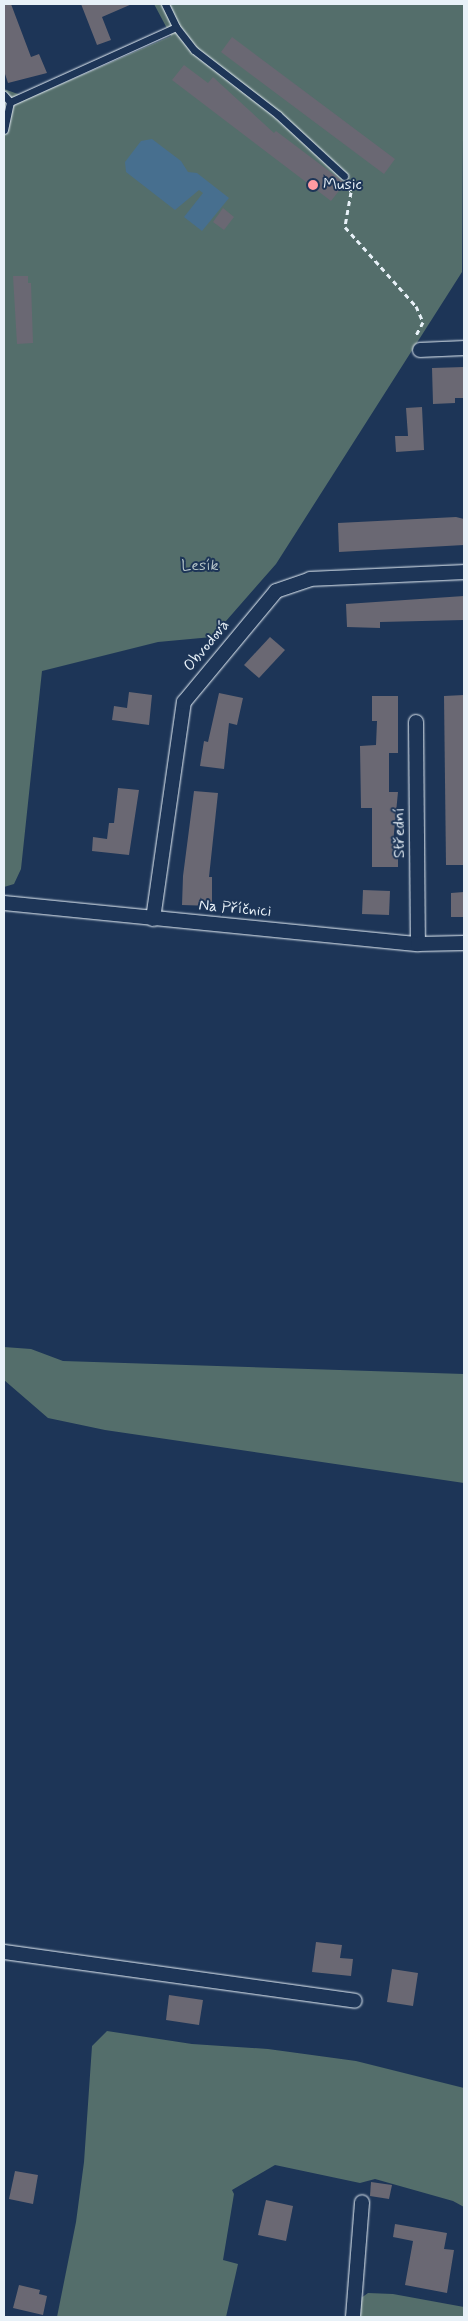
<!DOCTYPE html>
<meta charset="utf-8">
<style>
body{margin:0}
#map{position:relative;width:468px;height:2321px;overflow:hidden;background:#1d3557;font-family:Mynerve,sans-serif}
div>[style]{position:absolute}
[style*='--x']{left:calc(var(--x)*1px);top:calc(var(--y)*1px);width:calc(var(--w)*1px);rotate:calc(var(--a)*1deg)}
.green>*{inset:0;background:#546e6b}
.water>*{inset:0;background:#476f8f}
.building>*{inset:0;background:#6a6873}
.path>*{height:3px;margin-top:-1.5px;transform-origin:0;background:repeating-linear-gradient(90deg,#e8f1f8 0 5px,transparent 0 9px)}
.roads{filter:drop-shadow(0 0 1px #e8f1f8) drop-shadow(0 0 1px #e8f1f8)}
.service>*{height:7px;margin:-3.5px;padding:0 3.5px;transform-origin:3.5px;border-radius:3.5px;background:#1d3557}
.minor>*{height:14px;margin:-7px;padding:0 7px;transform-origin:7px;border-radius:7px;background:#1d3557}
.dots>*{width:14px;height:14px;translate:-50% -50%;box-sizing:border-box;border:2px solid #1d3557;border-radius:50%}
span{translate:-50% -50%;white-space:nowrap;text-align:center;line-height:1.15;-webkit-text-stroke:4px #1d3557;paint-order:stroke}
.poi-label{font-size:16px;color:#e8f1f8}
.left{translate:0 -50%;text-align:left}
.park-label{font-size:16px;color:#b4c3c7}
.street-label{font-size:16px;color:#e8f1f8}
.frame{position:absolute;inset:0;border:5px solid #e8f1f8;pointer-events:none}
</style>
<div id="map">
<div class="green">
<div style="clip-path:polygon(154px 4px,464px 4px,462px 272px,276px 564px,212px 637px,158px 642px,42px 671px,21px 869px,14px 884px,4px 887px,4px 89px,29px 98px,171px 36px)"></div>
<div style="clip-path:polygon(4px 1347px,31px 1349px,63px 1361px,464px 1374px,464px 1483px,105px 1430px,48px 1418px,4px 1380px)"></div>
<div style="clip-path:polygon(107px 2031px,192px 2044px,268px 2049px,356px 2061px,464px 2088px,464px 2207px,453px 2201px,375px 2179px,360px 2183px,275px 2165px,232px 2190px,234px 2194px,223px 2260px,238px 2264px,226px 2317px,57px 2317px,76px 2222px,84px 2162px,92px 2046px)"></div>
<div style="clip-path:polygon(368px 2293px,393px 2294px,464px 2307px,464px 2317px,355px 2317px,357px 2301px)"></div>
</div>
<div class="water">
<div style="clip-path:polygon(152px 139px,181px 161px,188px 172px,197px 173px,229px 198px,202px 231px,184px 217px,203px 193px,199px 190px,175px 210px,126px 172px,125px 162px,141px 141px)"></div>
</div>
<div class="building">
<div style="clip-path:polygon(4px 4px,11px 4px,31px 57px,39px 54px,47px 73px,8px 83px,4px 71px)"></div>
<div style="clip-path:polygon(81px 4px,132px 4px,102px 17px,111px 40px,97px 45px)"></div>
<div style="clip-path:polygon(232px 37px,395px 159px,384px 174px,221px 52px)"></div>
<div style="clip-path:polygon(184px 65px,208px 83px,213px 77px,274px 133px,276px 131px,345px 183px,331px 201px,172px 80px)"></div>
<div style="clip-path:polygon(223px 208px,234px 217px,224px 230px,213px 222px)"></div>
<div style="clip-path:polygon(13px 276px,28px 276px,28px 283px,31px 283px,33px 343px,17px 344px)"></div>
<div style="clip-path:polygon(464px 367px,464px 398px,455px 398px,455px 403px,433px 404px,432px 368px)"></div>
<div style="clip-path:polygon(422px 407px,424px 450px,396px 452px,395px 436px,408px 436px,406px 408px)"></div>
<div style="clip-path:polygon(456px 517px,464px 519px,464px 545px,339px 552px,338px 523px)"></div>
<div style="clip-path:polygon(464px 596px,464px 620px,380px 622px,380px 628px,347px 627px,346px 604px)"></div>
<div style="clip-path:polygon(270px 637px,285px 650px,259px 678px,244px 665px)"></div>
<div style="clip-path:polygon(129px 692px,152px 695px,149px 725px,112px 720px,114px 706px,127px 708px)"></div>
<div style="clip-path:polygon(219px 693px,243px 698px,237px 725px,229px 723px,224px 769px,200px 766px,204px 741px,208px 742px)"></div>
<div style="clip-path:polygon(464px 695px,464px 865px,446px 865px,444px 696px)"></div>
<div style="clip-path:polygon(372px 696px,398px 696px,398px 753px,389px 753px,389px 792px,398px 792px,393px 843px,398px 843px,398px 867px,372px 867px,372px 808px,361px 808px,360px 746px,376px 745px,377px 721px,372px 721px)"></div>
<div style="clip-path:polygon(118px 788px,139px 790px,129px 855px,92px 851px,93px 837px,107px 839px,109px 823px,114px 823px)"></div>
<div style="clip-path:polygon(194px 791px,218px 793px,209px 877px,212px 877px,212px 906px,182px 905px,183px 876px)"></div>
<div style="clip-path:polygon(363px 890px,390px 891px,389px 915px,362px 914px)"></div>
<div style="clip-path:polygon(464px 892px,464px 917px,451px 917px,451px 893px)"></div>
<div style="clip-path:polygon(316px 1942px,342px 1945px,340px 1958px,353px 1959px,351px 1976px,312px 1972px)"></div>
<div style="clip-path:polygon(392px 1969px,418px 1973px,413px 2006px,387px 2002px)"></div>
<div style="clip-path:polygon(169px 1995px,203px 2000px,199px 2025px,166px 2020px)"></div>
<div style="clip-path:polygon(15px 2171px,38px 2175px,33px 2204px,9px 2199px)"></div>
<div style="clip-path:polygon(371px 2182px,392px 2185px,389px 2199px,370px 2196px)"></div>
<div style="clip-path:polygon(266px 2200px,293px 2206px,286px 2241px,258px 2235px)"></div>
<div style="clip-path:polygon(395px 2224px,447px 2233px,444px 2249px,454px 2250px,447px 2293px,405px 2285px,413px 2241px,393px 2237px)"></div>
<div style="clip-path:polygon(19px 2285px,40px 2290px,39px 2294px,47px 2296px,43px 2315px,13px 2308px)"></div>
</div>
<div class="path">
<div style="--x:349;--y:186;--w:6;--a:72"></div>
<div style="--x:351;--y:192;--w:36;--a:100"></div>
<div style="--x:345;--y:227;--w:106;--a:48.1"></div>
<div style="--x:416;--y:306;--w:17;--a:66"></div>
<div style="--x:423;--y:322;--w:17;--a:118"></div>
</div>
<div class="roads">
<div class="service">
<div style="--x:165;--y:4;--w:25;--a:64"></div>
<div style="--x:176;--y:27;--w:29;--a:52"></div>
<div style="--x:194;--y:50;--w:106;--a:37.7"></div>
<div style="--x:278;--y:115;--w:90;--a:42.7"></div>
<div style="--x:4;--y:95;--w:9;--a:49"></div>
<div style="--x:10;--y:102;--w:182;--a:-24.3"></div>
<div style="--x:4;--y:130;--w:29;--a:-78"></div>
</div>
<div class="minor">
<div style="--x:420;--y:350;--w:44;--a:-2.6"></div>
<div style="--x:416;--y:722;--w:222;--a:89.5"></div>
<div style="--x:4;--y:903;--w:416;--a:5.7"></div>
<div style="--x:418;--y:944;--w:46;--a:-1.2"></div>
<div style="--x:153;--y:919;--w:219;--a:-81.9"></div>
<div style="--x:184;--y:702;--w:144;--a:-50.3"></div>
<div style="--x:276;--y:591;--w:36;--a:-19"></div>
<div style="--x:310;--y:579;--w:154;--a:-2.6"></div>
<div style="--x:4;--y:1952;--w:354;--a:7.9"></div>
<div style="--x:353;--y:2317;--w:115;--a:-85.5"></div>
</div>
</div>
<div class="dots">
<div style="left:313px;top:185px;background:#ff9aa2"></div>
</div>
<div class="poi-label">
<span class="left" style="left:323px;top:185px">Music</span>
</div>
<div class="park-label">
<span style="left:200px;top:566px">Lesík</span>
</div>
<div class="street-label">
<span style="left:207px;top:646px;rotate:-50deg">Obvodová</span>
<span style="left:400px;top:833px;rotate:-90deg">Střední</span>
<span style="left:235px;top:909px;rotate:5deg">Na Příčnici</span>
</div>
<div class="frame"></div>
</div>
